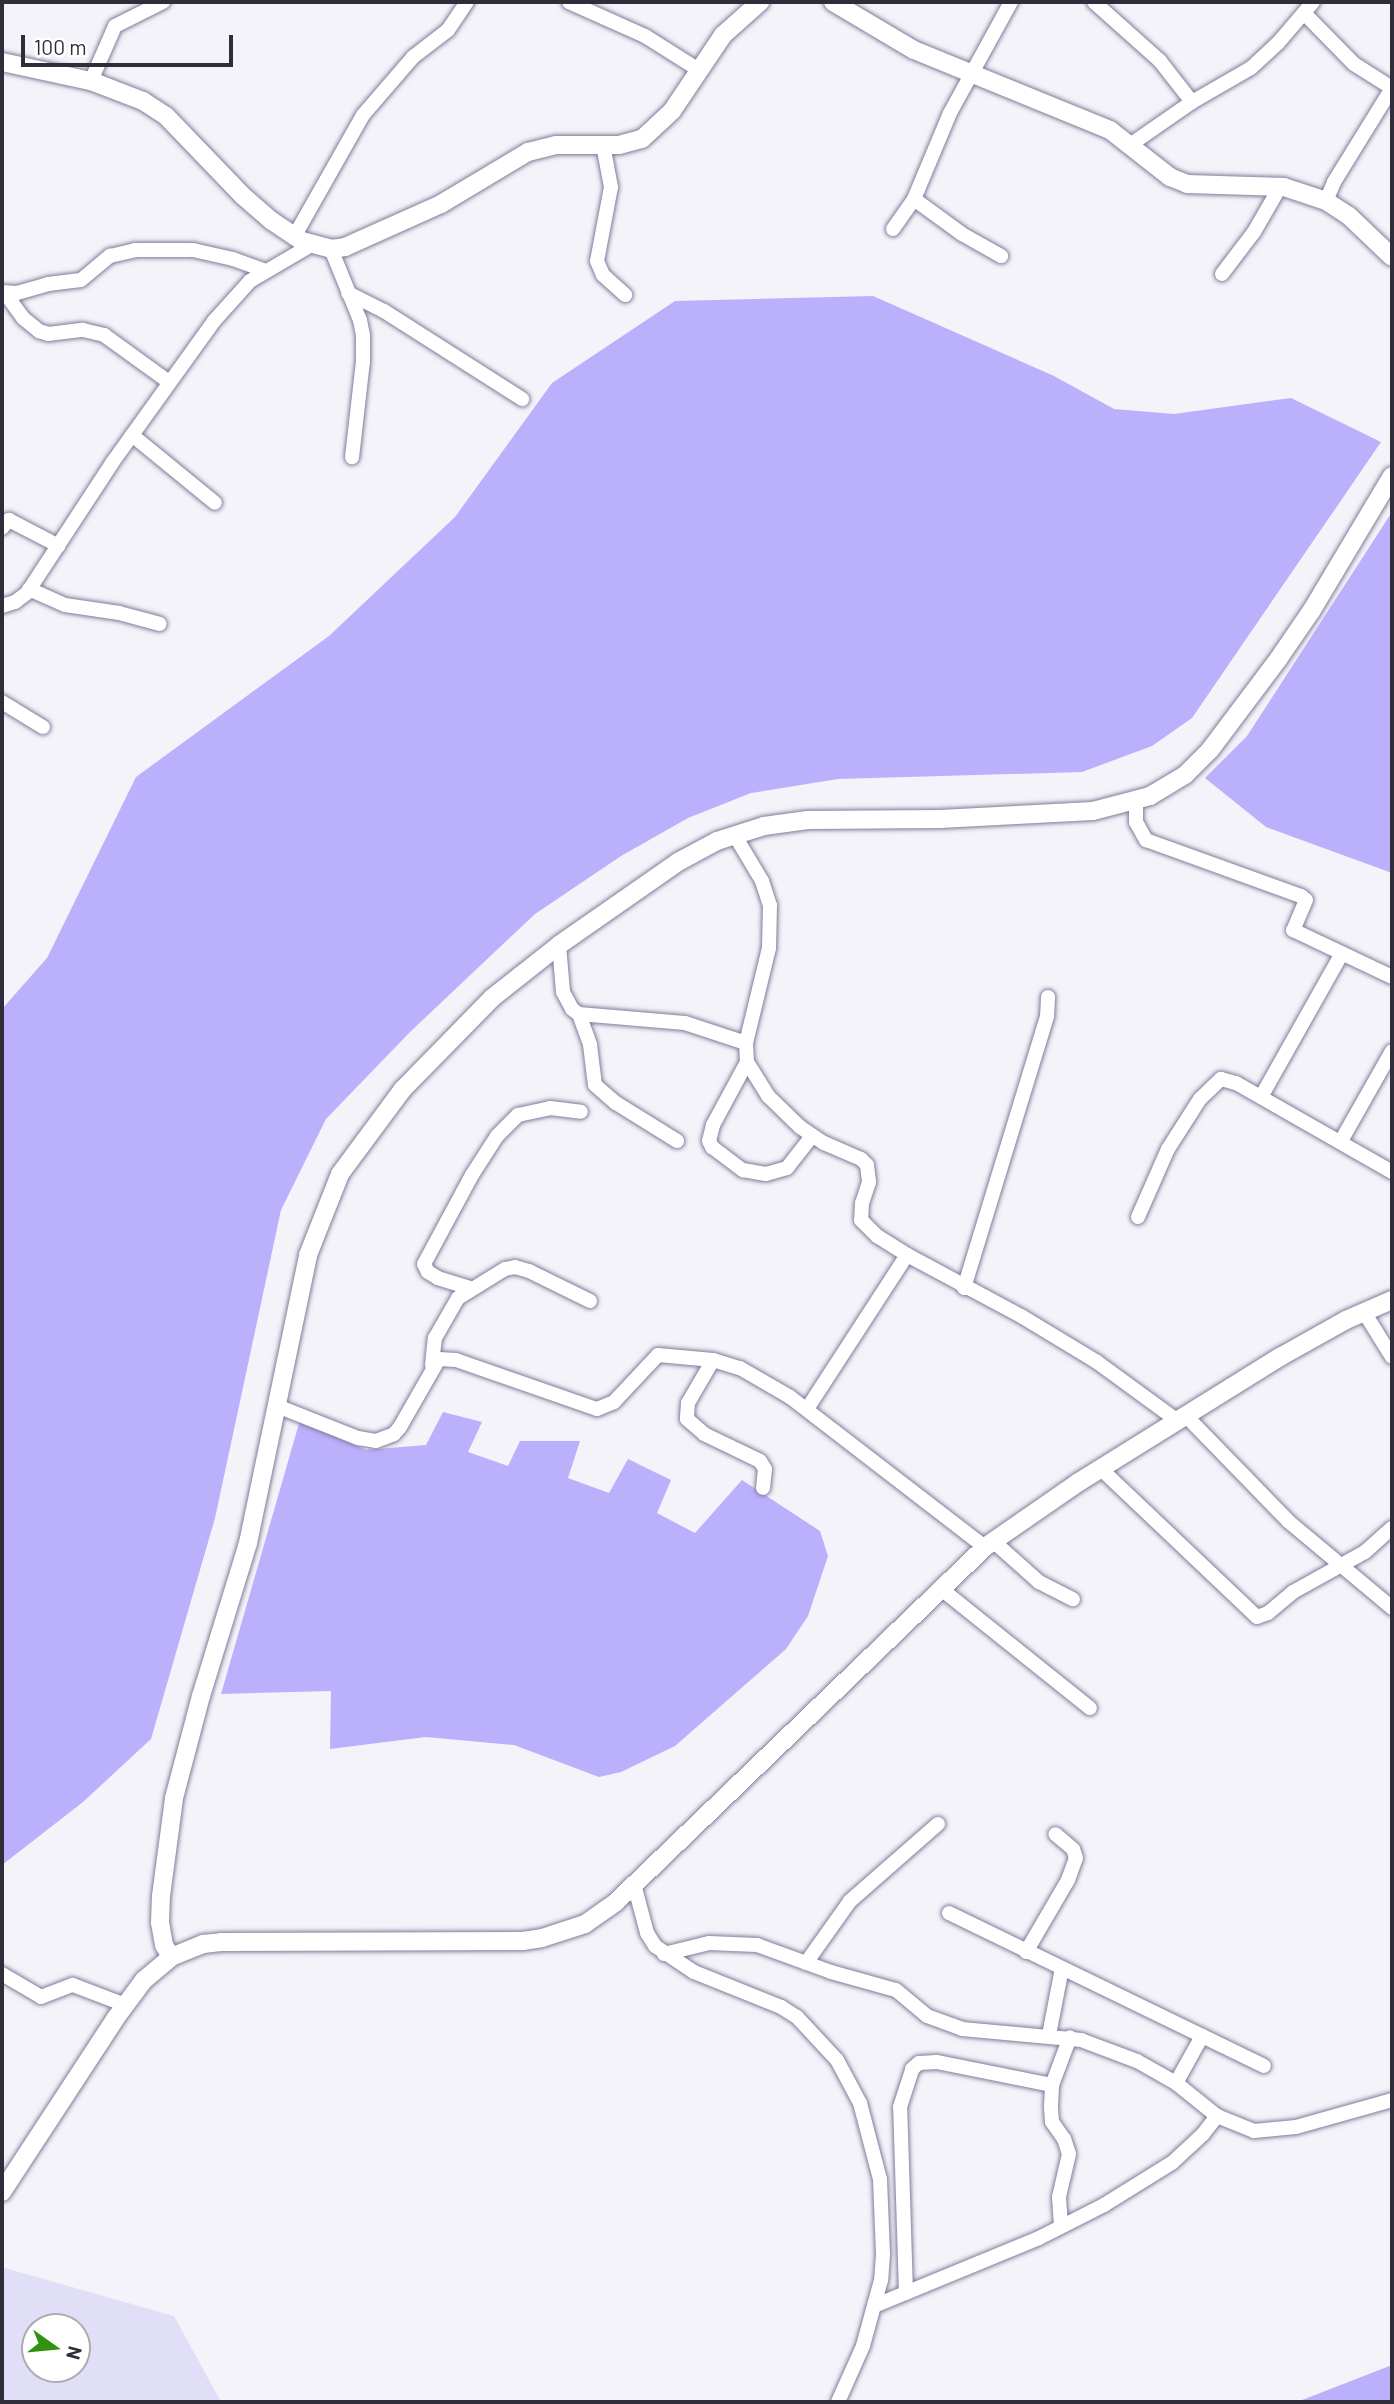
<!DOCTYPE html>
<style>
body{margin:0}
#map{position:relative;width:1394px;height:2404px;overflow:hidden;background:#f3f3f9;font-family:Barlow,sans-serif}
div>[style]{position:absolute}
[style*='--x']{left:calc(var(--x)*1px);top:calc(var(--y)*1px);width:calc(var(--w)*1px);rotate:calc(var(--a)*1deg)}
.green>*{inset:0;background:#e1dff7}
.water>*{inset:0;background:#bbb0fc}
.roads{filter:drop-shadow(0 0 2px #807c9a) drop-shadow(0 0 2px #807c9a)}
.minor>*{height:14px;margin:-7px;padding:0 7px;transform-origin:7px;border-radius:7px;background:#fff}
.tertiary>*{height:18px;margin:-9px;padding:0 9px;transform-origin:9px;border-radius:9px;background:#fff}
span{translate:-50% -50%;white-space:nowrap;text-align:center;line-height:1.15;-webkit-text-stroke:5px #fff;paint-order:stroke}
.frame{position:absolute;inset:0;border:4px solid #2e2d39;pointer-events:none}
.north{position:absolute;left:21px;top:2313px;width:70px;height:70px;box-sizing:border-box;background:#fff;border:2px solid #ababb0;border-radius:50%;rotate:105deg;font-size:19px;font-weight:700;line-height:28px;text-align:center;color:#2e2d39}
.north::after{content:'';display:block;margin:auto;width:24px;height:32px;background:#309211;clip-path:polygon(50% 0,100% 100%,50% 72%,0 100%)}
.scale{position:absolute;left:21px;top:35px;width:212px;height:32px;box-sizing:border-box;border:4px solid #2e2d39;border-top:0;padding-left:9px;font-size:21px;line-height:24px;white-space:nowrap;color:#2e2d39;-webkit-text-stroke:5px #fff;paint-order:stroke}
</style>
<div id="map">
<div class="green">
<div style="clip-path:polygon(evenodd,5px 2268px,174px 2316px,221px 2402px,2px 2402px,2px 2270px,5px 2268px,35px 2327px,77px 2327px,77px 2369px,35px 2369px,35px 2327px)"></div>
</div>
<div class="water">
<div style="clip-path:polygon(873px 296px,1054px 376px,1114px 409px,1174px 414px,1291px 398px,1381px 442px,1192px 718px,1152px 746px,1082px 772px,838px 779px,751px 793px,688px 818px,621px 856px,535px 914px,410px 1032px,326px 1119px,281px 1210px,215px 1518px,151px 1739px,83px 1802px,2px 1865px,2px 1009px,47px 958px,136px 777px,329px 636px,455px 517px,552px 383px,675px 301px)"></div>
<div style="clip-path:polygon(1392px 512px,1392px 873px,1266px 827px,1205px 778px,1247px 736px)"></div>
<div style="clip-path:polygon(443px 1412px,482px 1422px,468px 1452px,508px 1466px,520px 1441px,580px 1441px,568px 1478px,609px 1493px,628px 1459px,671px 1480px,657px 1513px,695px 1533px,742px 1480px,820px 1531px,828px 1556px,808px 1616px,786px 1649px,675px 1746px,621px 1772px,599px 1777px,514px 1745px,426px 1737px,330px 1749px,331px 1691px,221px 1694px,300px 1420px,366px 1450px,426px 1445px)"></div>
<div style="clip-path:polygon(1392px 2365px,1392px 2402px,1297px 2402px)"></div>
</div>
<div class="roads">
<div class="minor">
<div style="--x:569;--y:2;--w:83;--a:24.1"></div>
<div style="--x:645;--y:36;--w:64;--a:32.2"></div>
<div style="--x:1094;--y:2;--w:89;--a:41.8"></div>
<div style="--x:1160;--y:61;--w:52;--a:52"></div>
<div style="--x:1304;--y:13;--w:71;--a:45.6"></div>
<div style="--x:1354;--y:64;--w:45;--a:32.3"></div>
<div style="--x:91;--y:81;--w:60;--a:-66.4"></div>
<div style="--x:115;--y:26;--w:54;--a:-26.6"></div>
<div style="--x:603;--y:145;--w:43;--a:79.2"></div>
<div style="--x:611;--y:187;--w:75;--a:100.7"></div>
<div style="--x:597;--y:261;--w:15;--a:67"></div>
<div style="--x:603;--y:275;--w:30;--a:42"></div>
<div style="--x:1130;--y:145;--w:75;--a:-34.7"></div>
<div style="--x:1192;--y:102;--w:68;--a:-30"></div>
<div style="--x:1251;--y:68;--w:37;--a:-43"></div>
<div style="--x:1278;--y:43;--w:54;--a:-49.5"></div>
<div style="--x:914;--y:199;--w:59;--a:36.1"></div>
<div style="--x:962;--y:234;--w:45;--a:29.4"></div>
<div style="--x:1326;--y:201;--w:21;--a:-67"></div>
<div style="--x:1334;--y:182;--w:110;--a:-58.3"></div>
<div style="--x:893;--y:229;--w:37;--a:-55"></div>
<div style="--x:914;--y:199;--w:93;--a:-67.3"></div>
<div style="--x:950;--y:113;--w:127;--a:-61.2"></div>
<div style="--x:294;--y:237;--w:140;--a:-60.5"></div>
<div style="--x:363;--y:115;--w:77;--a:-49.2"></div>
<div style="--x:413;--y:57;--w:44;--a:-37.6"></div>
<div style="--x:448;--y:30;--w:34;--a:-56"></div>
<div style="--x:331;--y:249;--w:77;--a:67.8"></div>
<div style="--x:360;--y:320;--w:16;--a:79"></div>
<div style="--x:363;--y:336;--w:25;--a:90"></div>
<div style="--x:363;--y:361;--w:97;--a:96.5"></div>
<div style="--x:1222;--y:274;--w:53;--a:-52.7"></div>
<div style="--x:1254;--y:232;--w:52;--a:-60"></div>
<div style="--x:2;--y:292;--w:15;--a:4"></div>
<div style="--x:17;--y:293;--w:32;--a:-16"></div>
<div style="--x:48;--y:284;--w:33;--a:-7"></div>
<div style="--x:81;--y:280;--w:38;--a:-40"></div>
<div style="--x:110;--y:256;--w:26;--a:-13"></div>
<div style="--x:135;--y:250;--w:58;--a:0"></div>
<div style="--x:193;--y:250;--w:41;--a:12.7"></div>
<div style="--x:233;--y:259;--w:33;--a:20"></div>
<div style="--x:5;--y:293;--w:31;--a:54"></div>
<div style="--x:23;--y:318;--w:21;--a:39"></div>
<div style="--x:39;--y:331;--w:9;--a:18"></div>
<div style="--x:48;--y:334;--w:35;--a:-7"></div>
<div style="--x:83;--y:330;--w:22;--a:13"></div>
<div style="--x:104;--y:335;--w:80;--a:35.9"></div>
<div style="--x:348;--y:293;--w:40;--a:26.6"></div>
<div style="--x:384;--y:311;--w:164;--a:32.5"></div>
<div style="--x:132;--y:435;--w:107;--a:39.3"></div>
<div style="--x:2;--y:528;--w:11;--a:-49"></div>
<div style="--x:9;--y:520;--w:56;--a:27.5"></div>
<div style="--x:29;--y:589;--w:39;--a:24"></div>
<div style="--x:65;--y:605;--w:55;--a:8.4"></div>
<div style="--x:119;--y:613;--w:42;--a:15"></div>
<div style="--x:2;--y:606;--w:14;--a:-17"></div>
<div style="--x:15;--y:602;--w:15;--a:-37"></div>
<div style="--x:27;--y:593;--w:155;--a:-56.8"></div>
<div style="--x:112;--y:463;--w:175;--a:-54.3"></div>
<div style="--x:214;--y:321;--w:54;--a:-48"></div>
<div style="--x:250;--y:281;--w:71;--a:-30.5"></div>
<div style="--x:2;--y:702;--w:48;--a:31.4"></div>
<div style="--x:1136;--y:800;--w:22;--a:90"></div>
<div style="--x:1136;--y:822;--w:21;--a:61"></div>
<div style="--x:1146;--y:840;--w:165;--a:19.9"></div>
<div style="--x:1301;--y:896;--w:6;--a:39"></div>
<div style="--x:1306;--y:900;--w:33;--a:113"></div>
<div style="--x:1293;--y:930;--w:110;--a:25.4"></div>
<div style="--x:734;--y:834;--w:55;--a:59.2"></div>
<div style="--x:762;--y:881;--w:25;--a:72"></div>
<div style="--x:770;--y:905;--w:43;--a:91.3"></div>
<div style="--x:769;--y:948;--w:98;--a:103.6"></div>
<div style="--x:746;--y:1043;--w:19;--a:87"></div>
<div style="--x:747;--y:1062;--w:40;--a:58"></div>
<div style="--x:768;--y:1096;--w:45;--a:44.1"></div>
<div style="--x:800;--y:1127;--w:29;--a:34"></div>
<div style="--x:824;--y:1143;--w:40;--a:23.4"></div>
<div style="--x:861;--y:1159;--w:8;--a:45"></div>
<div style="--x:867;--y:1165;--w:17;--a:83"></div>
<div style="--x:869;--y:1182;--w:22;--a:108"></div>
<div style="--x:862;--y:1203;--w:17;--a:93"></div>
<div style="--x:861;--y:1220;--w:23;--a:45"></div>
<div style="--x:877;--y:1236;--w:40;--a:32"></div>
<div style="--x:911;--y:1257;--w:125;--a:28.2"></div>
<div style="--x:1021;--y:1316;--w:89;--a:31.2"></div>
<div style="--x:1097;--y:1362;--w:100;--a:36.1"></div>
<div style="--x:559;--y:945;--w:47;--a:85.1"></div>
<div style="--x:563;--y:992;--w:19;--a:62"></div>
<div style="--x:572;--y:1009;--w:9;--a:36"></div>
<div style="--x:579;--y:1014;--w:106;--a:4.9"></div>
<div style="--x:685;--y:1023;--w:64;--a:18.2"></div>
<div style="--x:579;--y:1014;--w:33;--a:70"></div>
<div style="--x:590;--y:1045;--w:40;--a:82.9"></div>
<div style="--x:595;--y:1085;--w:28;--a:41"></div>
<div style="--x:616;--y:1103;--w:72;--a:31.9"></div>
<div style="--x:747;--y:1062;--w:72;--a:118.4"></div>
<div style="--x:713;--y:1125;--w:16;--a:104"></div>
<div style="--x:709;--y:1141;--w:7;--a:63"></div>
<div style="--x:712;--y:1147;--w:39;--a:37"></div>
<div style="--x:743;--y:1170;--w:23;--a:10"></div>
<div style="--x:766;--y:1174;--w:22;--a:-16"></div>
<div style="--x:787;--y:1168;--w:41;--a:-52"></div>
<div style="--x:1261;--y:1097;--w:165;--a:-60.6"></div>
<div style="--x:1341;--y:1141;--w:103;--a:-60.5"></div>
<div style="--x:1138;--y:1217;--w:74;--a:-66.2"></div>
<div style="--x:1168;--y:1149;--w:59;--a:-57.4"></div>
<div style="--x:1200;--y:1099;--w:29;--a:-44"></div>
<div style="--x:1221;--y:1079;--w:16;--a:15"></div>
<div style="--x:1236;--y:1083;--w:180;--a:29.7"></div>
<div style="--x:470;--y:1288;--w:34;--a:-163"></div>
<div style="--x:438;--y:1278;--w:12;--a:-149"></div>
<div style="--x:428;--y:1272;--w:9;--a:-117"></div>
<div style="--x:424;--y:1264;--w:101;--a:-61.7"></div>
<div style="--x:472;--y:1175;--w:46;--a:-57.3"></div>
<div style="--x:497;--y:1136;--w:30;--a:-45"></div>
<div style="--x:518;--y:1115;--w:33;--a:-12"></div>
<div style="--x:550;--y:1108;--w:31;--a:7"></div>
<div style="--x:964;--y:1288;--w:283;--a:-73"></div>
<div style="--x:1047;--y:1017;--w:20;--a:-87"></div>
<div style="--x:1364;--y:1312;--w:53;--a:58.1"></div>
<div style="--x:713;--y:1360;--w:50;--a:120.2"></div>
<div style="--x:688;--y:1403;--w:16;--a:94"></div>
<div style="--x:687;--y:1419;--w:23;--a:41"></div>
<div style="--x:704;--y:1434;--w:62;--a:25.7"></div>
<div style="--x:760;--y:1461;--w:9;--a:58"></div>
<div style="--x:765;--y:1469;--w:19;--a:96"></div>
<div style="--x:432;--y:1365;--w:27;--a:-84"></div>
<div style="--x:435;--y:1338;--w:46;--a:-60.1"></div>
<div style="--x:458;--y:1298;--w:55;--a:-31.7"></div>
<div style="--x:505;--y:1269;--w:10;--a:-11"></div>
<div style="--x:515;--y:1267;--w:15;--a:16"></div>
<div style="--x:529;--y:1271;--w:68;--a:26.2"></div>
<div style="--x:277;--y:1406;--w:87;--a:21.6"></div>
<div style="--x:358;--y:1438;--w:18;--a:9"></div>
<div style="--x:376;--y:1441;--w:19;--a:-21"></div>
<div style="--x:394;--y:1434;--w:9;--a:-49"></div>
<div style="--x:400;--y:1427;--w:78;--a:-60.2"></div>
<div style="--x:439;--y:1359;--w:17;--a:3"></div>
<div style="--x:456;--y:1360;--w:149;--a:19.2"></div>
<div style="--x:597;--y:1409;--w:18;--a:-22"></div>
<div style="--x:614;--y:1402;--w:64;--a:-46.9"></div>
<div style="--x:658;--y:1355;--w:55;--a:5.2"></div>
<div style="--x:713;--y:1360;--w:28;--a:17"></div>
<div style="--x:740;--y:1368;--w:58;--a:30.1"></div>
<div style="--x:790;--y:1397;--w:246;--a:37.6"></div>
<div style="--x:807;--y:1409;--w:184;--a:-57"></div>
<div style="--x:1186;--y:1416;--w:146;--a:45.8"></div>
<div style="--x:1288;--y:1521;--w:136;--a:39.9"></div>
<div style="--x:1101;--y:1469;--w:215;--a:43.5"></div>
<div style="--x:1257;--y:1617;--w:12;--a:-20"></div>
<div style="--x:1268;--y:1613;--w:33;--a:-40"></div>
<div style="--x:1293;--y:1592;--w:82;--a:-29.1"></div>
<div style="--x:1365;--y:1552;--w:36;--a:-42"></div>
<div style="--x:993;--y:1541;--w:62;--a:41.7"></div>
<div style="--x:1039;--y:1582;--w:38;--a:27"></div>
<div style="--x:940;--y:1588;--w:192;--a:38.7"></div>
<div style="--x:634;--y:1884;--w:51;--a:75.1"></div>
<div style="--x:647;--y:1933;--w:15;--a:58"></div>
<div style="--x:655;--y:1946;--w:47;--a:33.7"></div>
<div style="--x:694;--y:1972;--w:94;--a:21.9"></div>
<div style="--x:781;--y:2007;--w:19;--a:32"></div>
<div style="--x:797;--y:2017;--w:59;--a:47.1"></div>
<div style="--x:837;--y:2060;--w:49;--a:61.9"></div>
<div style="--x:860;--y:2103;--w:79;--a:75.3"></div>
<div style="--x:880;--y:2179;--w:75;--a:87.7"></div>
<div style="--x:883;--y:2254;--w:26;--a:94"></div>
<div style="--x:881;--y:2280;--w:68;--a:105.3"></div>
<div style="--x:863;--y:2346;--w:61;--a:114.1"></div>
<div style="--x:949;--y:1913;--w:350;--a:25.9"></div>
<div style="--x:1026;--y:1952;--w:83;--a:-59.7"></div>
<div style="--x:1068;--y:1880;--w:23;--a:-70"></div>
<div style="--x:1076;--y:1858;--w:9;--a:-108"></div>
<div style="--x:1073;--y:1849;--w:23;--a:-140"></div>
<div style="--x:664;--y:1954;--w:46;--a:-13.7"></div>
<div style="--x:709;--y:1943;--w:48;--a:2.4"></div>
<div style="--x:757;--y:1945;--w:79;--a:20"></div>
<div style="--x:831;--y:1972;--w:67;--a:15.5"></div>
<div style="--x:896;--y:1990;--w:40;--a:40"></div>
<div style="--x:927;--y:2016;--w:37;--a:20"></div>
<div style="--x:962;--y:2029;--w:120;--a:5.3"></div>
<div style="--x:1081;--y:2040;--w:60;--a:20.6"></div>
<div style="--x:1137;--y:2061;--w:45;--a:29.4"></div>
<div style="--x:1176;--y:2083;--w:53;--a:38.8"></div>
<div style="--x:1217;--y:2116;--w:40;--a:22"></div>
<div style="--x:1254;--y:2131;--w:42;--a:-5.4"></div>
<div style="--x:1296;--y:2127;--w:100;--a:-15.7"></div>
<div style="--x:806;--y:1963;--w:76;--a:-54.6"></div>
<div style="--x:850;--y:1901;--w:117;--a:-41.2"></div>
<div style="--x:2;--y:1974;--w:45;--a:30.5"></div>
<div style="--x:41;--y:1997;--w:34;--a:-21"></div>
<div style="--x:73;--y:1985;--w:56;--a:21"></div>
<div style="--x:1049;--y:2035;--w:68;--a:-79"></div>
<div style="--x:1176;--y:2083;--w:54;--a:-61"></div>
<div style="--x:1061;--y:2226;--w:29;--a:-94"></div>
<div style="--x:1059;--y:2197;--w:44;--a:-76.9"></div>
<div style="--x:1069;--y:2154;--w:16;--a:-108"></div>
<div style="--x:1064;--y:2139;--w:21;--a:-125"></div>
<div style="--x:1052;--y:2122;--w:16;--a:-94"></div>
<div style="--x:1051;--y:2106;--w:21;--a:-87"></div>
<div style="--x:1052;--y:2085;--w:51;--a:-69.4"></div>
<div style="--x:906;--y:2293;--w:186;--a:-91.8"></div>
<div style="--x:900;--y:2107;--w:40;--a:-72"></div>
<div style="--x:912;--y:2069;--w:9;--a:-41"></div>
<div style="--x:919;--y:2063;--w:18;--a:-3"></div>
<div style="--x:937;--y:2062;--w:117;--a:11.3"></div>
<div style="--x:874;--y:2306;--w:178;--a:-22.4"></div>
<div style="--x:1039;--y:2238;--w:73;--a:-26.9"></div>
<div style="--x:1104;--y:2205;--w:81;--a:-31.9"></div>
<div style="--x:1173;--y:2162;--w:41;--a:-43"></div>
<div style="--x:1203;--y:2134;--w:23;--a:-52"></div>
</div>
<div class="tertiary">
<div style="--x:833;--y:2;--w:94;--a:30.7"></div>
<div style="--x:914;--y:50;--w:212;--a:22.2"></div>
<div style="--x:1110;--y:130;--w:76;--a:38.1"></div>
<div style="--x:1170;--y:177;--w:18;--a:22"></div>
<div style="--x:1187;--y:184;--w:97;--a:1.8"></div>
<div style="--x:1284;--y:187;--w:44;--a:18.4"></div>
<div style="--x:1326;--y:201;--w:27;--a:33"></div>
<div style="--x:1349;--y:216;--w:59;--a:43.6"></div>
<div style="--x:2;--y:62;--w:91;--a:12.1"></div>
<div style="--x:91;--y:81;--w:56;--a:21"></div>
<div style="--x:143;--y:101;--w:27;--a:33"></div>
<div style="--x:166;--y:116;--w:111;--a:46.1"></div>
<div style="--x:243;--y:196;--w:38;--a:41"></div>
<div style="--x:272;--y:221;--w:36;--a:34"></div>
<div style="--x:302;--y:241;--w:30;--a:15"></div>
<div style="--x:331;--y:249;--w:14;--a:-8"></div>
<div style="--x:345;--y:247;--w:105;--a:-24.1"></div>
<div style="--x:441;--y:204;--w:101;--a:-30.9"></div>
<div style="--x:528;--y:152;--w:29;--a:-14"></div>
<div style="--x:556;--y:145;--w:63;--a:0"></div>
<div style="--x:619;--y:145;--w:24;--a:-15"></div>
<div style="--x:642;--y:139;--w:41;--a:-43"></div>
<div style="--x:672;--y:111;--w:92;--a:-56.1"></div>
<div style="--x:723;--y:35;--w:50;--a:-41.7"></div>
<div style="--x:171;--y:1957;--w:14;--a:-120"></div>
<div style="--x:164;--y:1945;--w:22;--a:-100"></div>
<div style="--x:160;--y:1923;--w:27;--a:-88"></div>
<div style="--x:161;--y:1896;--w:99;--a:-82.4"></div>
<div style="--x:174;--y:1798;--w:106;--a:-75.2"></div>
<div style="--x:201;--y:1696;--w:160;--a:-72.9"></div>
<div style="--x:248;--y:1543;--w:294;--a:-78.2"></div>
<div style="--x:308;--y:1255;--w:87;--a:-68.4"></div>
<div style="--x:340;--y:1174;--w:106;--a:-53.5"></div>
<div style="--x:403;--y:1089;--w:127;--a:-45.6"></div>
<div style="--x:492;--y:998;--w:85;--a:-38.3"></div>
<div style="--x:559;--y:945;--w:145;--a:-34.9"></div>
<div style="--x:678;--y:862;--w:44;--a:-28.3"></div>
<div style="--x:717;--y:841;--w:49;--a:-17.7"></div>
<div style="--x:764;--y:826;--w:44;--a:-7.8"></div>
<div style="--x:808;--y:820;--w:132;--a:-0.4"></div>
<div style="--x:940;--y:819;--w:153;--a:-3"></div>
<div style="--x:1093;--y:811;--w:59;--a:-14.7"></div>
<div style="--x:1150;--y:796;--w:41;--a:-31"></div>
<div style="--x:1185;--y:775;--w:35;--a:-45"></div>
<div style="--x:1210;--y:750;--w:115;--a:-53.1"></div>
<div style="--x:1279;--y:658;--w:58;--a:-55.5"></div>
<div style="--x:1312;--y:610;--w:156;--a:-59.2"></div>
<div style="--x:2;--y:2192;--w:207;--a:-56.8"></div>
<div style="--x:115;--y:2019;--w:49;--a:-53.4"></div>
<div style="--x:144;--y:1980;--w:35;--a:-40"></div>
<div style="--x:171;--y:1957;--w:35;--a:-22"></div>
<div style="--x:203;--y:1944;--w:18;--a:-6"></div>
<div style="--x:221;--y:1942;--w:302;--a:-0.2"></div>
<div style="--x:523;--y:1941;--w:19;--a:-9"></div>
<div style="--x:542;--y:1938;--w:45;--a:-18"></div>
<div style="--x:585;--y:1924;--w:38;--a:-35"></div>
<div style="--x:616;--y:1902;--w:512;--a:-43.89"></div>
<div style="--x:985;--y:1547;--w:114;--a:-34.7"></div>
<div style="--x:1079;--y:1482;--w:237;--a:-31.9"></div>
<div style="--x:1280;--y:1357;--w:76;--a:-29.3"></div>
<div style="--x:1346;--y:1320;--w:50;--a:-23.5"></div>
</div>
</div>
<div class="frame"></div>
<div class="north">N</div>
<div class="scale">100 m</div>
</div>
